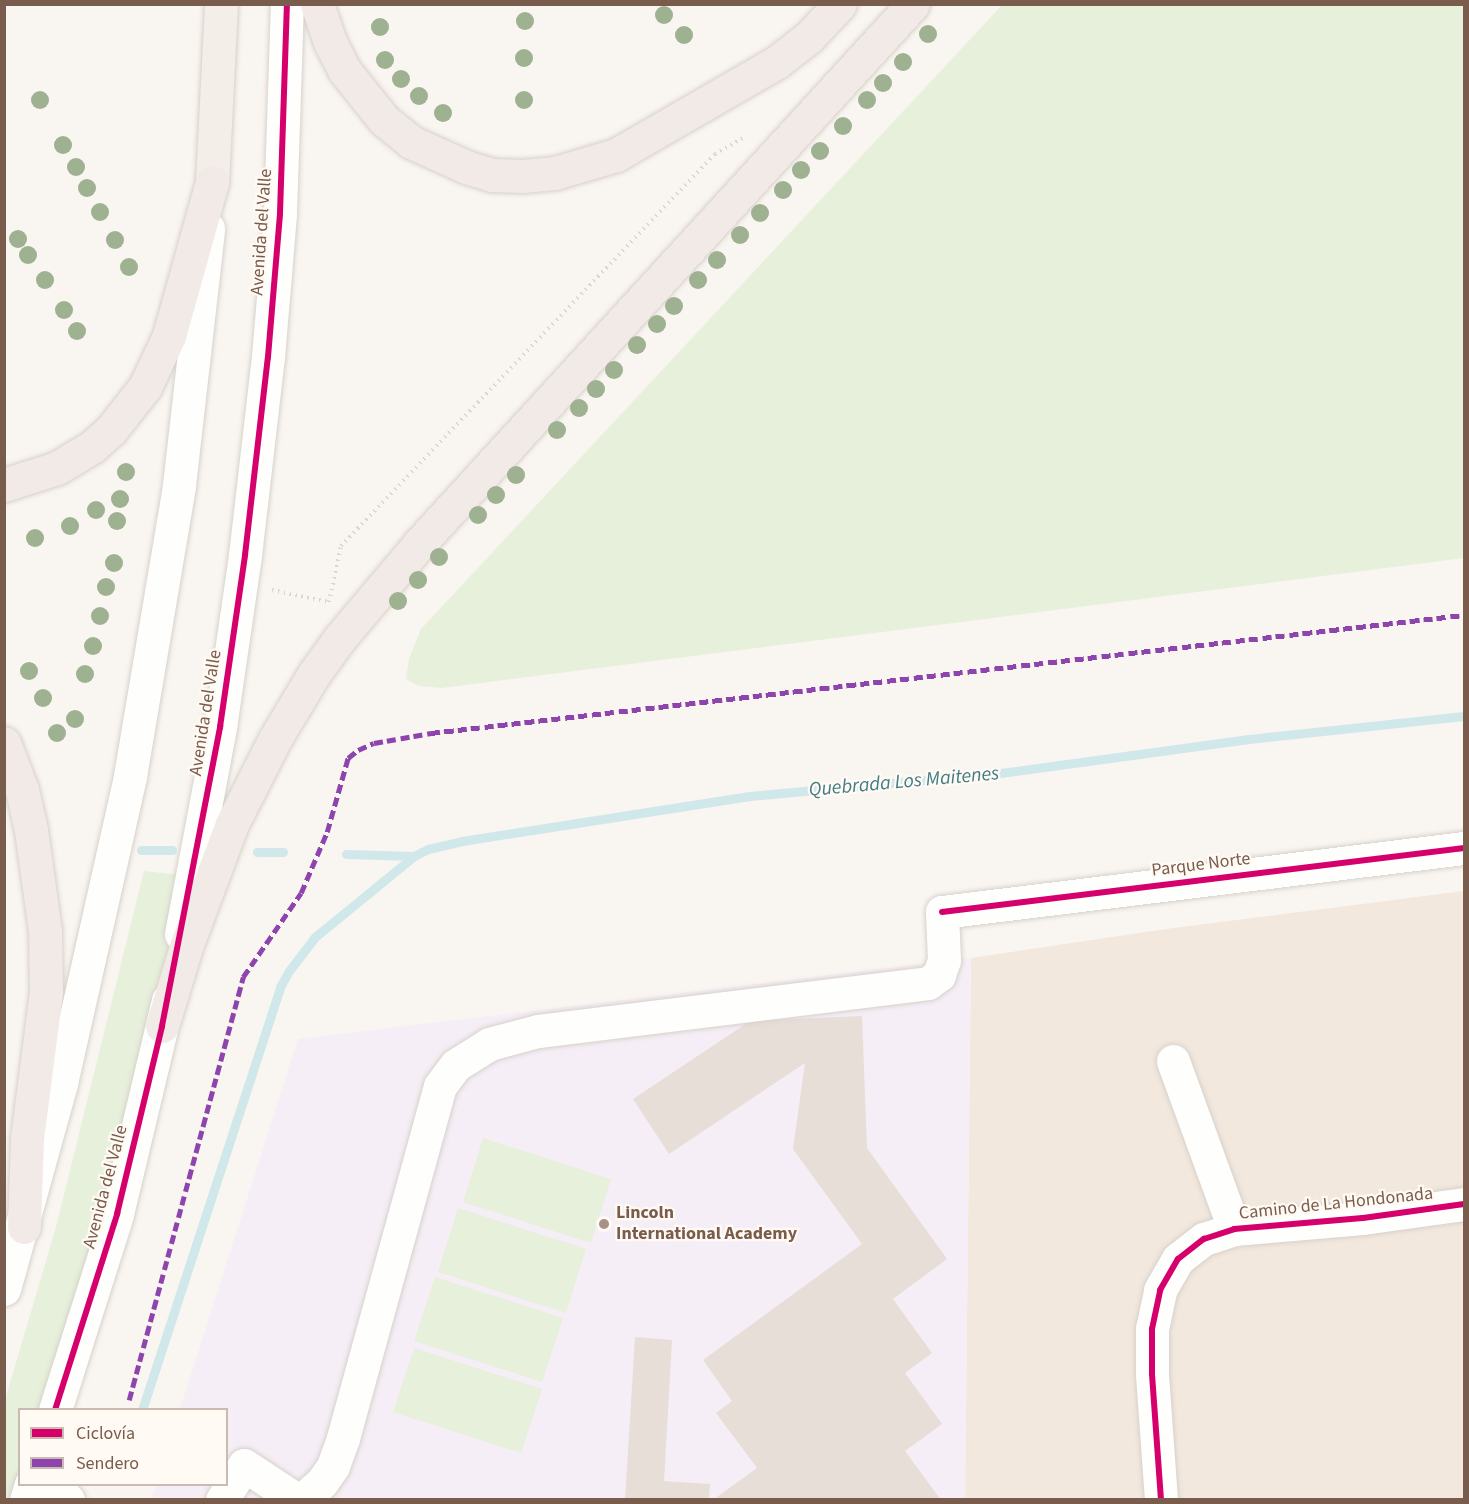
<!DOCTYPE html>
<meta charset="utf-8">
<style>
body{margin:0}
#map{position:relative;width:1469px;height:1504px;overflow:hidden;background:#f9f5f0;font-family:"Source Sans 3",sans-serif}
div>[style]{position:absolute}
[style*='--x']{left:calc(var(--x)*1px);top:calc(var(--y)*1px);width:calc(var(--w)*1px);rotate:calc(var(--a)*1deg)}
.residential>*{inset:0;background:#f2e8de}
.education>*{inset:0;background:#f6eef6}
.green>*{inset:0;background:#e7f0db}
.stream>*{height:9px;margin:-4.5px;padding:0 4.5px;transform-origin:4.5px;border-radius:4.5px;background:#d0e8ea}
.building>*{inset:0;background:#e6ded7}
.path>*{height:4px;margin-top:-2px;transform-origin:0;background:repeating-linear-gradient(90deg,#dcd5d0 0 1.5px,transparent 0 6px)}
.roads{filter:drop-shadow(0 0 2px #d7d1cb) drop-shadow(0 0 2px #d7d1cb)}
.minor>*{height:33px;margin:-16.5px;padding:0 16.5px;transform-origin:16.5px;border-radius:16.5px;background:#fefefd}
.major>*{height:33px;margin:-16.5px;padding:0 16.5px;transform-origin:16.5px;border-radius:16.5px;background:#f3eee8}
.highway>*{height:33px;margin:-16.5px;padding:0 16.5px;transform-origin:16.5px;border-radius:16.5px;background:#f2eae7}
.quiet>*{height:4.5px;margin-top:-2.25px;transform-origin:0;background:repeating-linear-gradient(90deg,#8e44ad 0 9px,transparent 0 13.5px)}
.cycleway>*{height:6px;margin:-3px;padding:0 3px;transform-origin:3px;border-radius:3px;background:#d6006c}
.trees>*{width:18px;height:18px;margin:-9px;border-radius:50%;background:#9eb190}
.dots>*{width:16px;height:16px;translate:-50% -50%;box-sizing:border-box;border:3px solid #fffaf3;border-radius:50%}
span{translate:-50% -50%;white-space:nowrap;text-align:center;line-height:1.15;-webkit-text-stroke:4.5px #fffaf3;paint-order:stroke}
.street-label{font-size:18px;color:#7a5c4d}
.poi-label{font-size:18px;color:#7a5c4d;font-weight:700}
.left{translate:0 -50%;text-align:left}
.water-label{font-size:20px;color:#437c86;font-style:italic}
.frame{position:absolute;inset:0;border:6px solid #7a5c4d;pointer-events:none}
.legend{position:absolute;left:18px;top:1408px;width:210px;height:78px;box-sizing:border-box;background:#fffaf3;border:2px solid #cabbb1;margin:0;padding:8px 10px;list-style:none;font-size:18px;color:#7a5c4d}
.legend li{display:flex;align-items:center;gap:12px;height:30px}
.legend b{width:30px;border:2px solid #cabbb1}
</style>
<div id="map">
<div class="residential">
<div style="clip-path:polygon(1464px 891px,1464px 1499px,965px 1500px,971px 958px,1159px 930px)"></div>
</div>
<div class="education">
<div style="clip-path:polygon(971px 958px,965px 1499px,151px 1500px,156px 1485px,226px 1484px,226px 1410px,180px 1409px,298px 1039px)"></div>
</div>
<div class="green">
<div style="clip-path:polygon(1003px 4px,1464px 5px,1464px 558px,442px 688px,419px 686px,406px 679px,409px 659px,421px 629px)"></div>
<div style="clip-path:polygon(144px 871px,182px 875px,163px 981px,113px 1191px,46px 1409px,20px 1410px,19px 1481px,12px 1499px,5px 1500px,5px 1400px,56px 1227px)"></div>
<div style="clip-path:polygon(483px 1138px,611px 1179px,591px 1243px,463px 1202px)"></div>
<div style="clip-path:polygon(458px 1208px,586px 1249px,566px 1313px,438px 1272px)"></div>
<div style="clip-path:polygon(435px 1277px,563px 1318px,542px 1382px,414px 1341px)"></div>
<div style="clip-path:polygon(414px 1348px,542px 1389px,521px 1453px,393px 1412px)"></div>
</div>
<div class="stream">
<div style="--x:141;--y:850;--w:31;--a:0"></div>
<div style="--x:257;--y:852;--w:26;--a:0"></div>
<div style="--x:346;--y:854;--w:68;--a:1.7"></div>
<div style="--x:414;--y:856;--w:16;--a:-27"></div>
<div style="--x:428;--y:849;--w:35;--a:-13"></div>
<div style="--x:462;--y:841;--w:291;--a:-8.9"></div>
<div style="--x:749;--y:796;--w:253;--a:-5.2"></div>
<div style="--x:1001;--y:773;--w:250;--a:-7.8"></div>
<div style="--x:1249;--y:739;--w:216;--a:-6.1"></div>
<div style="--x:142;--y:1410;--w:445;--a:-71.9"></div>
<div style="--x:280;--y:987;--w:18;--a:-61"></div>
<div style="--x:289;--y:971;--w:43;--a:-52.6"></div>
<div style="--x:315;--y:937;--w:128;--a:-39.3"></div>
</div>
<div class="building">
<div style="clip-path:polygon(862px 1016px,867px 1148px,947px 1259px,893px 1299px,932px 1353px,905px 1373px,942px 1424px,905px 1451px,941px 1500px,719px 1500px,717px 1497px,757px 1468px,716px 1413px,732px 1401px,703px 1360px,862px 1244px,793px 1149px,805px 1063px,669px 1154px,633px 1099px,750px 1021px)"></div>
<div style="clip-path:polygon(635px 1337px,672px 1340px,664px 1481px,710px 1484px,709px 1500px,625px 1500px)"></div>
</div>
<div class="path">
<div style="--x:272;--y:590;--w:58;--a:11.9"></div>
<div style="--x:329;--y:602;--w:57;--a:-77.9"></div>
<div style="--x:341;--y:546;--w:542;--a:-46.35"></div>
<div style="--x:715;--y:154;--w:34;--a:-30"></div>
</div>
<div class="roads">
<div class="minor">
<div style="--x:181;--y:934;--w:211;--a:-79.3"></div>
<div style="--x:220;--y:727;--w:174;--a:-81.7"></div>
<div style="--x:245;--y:555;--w:199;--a:-83.4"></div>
<div style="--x:268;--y:357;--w:144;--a:-85.2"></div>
<div style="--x:280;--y:213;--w:209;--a:-88.1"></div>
<div style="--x:1173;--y:1061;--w:179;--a:70"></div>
<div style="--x:4;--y:1289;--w:214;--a:-74.5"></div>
<div style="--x:61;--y:1083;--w:315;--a:-77.3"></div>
<div style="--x:130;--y:776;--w:295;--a:-80.4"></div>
<div style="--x:179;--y:485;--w:258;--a:-83.5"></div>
<div style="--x:55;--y:1410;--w:206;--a:-72.4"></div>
<div style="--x:117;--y:1214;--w:220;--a:-76.6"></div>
<div style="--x:52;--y:1484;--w:23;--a:45"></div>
<div style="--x:26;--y:1500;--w:17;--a:-73"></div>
<div style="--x:222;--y:1500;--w:41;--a:-57.8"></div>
<div style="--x:244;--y:1465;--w:64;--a:33.4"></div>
<div style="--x:302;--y:1500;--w:27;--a:-42"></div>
<div style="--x:322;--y:1482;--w:19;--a:-55"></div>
<div style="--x:333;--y:1466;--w:30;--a:-70"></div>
<div style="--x:343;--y:1438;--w:365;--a:-74.6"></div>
<div style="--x:440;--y:1086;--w:26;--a:-53"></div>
<div style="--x:456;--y:1065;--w:39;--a:-32"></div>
<div style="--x:489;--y:1044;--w:51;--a:-14.9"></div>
<div style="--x:538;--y:1031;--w:393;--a:-7"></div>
<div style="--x:928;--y:983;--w:14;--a:-36"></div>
<div style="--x:939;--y:975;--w:16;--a:-72"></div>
<div style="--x:944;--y:960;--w:48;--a:-92.4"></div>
<div style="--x:942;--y:912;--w:526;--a:-6.99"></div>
<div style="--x:1161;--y:1500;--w:127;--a:-94.1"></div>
<div style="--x:1152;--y:1373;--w:44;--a:-90"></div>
<div style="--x:1152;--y:1329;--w:40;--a:-78"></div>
<div style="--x:1160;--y:1290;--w:36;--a:-60"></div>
<div style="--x:1178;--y:1259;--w:33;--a:-38"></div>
<div style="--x:1204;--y:1239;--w:32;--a:-18"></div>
<div style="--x:1234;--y:1229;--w:129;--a:-4.9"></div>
<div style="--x:1363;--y:1218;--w:102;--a:-7.9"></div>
</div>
<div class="major">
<div style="--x:212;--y:182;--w:178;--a:-87.1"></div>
</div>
<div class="highway">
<div style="--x:317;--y:4;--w:40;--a:71.1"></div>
<div style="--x:330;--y:42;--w:31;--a:63"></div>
<div style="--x:344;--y:70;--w:64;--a:51.3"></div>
<div style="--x:384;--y:120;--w:35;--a:39"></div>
<div style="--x:411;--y:142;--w:60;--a:24.4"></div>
<div style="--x:466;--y:167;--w:28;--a:17"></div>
<div style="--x:493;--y:175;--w:29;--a:2"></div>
<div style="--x:522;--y:176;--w:33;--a:-5"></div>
<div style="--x:555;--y:173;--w:64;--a:-16.4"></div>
<div style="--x:616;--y:155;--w:186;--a:-30"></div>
<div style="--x:777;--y:62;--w:41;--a:-38"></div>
<div style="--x:809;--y:37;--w:45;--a:-46.8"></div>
<div style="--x:4;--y:485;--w:56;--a:-17.8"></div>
<div style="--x:57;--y:468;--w:41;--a:-31"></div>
<div style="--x:92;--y:447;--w:25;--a:-42"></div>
<div style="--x:111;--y:430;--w:55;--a:-51.7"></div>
<div style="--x:145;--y:387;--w:56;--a:-64.8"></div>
<div style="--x:169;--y:336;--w:160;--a:-74.4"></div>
<div style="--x:4;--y:743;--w:50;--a:69"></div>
<div style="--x:22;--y:790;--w:41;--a:77.3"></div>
<div style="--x:31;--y:830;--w:102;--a:82.1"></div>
<div style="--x:45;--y:931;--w:61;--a:89.1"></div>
<div style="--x:46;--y:992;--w:148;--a:97.4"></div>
<div style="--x:27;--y:1139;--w:88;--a:92"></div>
<div style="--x:162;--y:1026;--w:83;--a:-73.1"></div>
<div style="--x:186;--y:947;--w:131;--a:-69.5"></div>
<div style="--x:232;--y:824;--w:95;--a:-63.2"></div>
<div style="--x:275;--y:739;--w:76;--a:-59"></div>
<div style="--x:314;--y:674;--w:44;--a:-54.2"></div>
<div style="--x:340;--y:638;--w:124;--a:-49.9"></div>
<div style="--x:420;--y:543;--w:730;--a:-47.55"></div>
</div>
</div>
<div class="quiet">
<div style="--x:129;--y:1400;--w:438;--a:-74.9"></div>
<div style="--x:243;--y:977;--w:102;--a:-55.4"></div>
<div style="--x:301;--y:893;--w:66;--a:-66.9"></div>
<div style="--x:327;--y:832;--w:77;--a:-74.2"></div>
<div style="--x:348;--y:758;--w:13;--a:-39"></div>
<div style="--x:358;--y:750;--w:17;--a:-24"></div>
<div style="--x:374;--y:743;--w:58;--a:-10"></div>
<div style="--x:431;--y:733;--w:1040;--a:-6.52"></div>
</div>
<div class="cycleway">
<div style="--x:942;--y:912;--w:526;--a:-6.99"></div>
<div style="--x:55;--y:1410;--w:206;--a:-72.4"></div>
<div style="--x:117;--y:1214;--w:193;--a:-76.5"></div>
<div style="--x:162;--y:1026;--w:305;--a:-79"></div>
<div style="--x:220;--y:727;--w:174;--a:-81.7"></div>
<div style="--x:245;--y:555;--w:199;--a:-83.4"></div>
<div style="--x:268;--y:357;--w:144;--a:-85.2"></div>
<div style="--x:280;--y:213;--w:209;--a:-88.1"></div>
<div style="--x:1161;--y:1500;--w:127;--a:-94.1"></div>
<div style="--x:1152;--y:1373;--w:44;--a:-90"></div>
<div style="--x:1152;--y:1329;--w:40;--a:-78"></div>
<div style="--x:1160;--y:1290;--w:36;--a:-60"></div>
<div style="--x:1178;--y:1259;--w:33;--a:-38"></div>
<div style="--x:1204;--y:1239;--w:32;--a:-18"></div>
<div style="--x:1234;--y:1229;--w:129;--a:-4.9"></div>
<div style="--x:1363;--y:1218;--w:102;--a:-7.9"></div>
</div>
<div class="trees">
<div style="left:664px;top:15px"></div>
<div style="left:525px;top:21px"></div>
<div style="left:380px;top:27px"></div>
<div style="left:928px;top:34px"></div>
<div style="left:684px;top:35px"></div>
<div style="left:524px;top:58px"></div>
<div style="left:385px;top:60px"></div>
<div style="left:903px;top:62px"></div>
<div style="left:401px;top:79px"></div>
<div style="left:883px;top:83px"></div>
<div style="left:419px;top:96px"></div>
<div style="left:40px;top:100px"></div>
<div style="left:524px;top:100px"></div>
<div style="left:867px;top:100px"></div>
<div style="left:443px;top:113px"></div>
<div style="left:843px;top:126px"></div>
<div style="left:63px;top:145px"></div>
<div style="left:820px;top:151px"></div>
<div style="left:76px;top:167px"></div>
<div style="left:801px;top:170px"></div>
<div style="left:87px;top:188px"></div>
<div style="left:783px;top:190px"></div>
<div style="left:100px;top:212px"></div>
<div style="left:760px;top:213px"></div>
<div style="left:740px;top:235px"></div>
<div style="left:18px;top:239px"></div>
<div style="left:115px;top:240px"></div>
<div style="left:28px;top:255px"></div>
<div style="left:717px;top:260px"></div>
<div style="left:129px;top:267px"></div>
<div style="left:45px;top:280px"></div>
<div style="left:698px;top:280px"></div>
<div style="left:674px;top:306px"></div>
<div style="left:64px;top:310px"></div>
<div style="left:657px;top:324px"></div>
<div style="left:77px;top:331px"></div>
<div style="left:637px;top:345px"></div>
<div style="left:614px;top:370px"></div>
<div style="left:596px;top:389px"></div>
<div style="left:579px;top:408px"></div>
<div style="left:557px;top:430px"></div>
<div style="left:126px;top:472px"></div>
<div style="left:516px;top:475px"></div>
<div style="left:496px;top:495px"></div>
<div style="left:120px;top:499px"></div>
<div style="left:96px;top:510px"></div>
<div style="left:478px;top:515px"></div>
<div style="left:117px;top:521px"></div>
<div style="left:70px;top:526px"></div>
<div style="left:35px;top:538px"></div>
<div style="left:439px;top:557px"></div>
<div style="left:114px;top:563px"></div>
<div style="left:418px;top:580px"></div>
<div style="left:106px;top:587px"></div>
<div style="left:398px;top:601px"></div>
<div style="left:100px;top:616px"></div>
<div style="left:93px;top:646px"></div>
<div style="left:29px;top:671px"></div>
<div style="left:85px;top:674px"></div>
<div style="left:43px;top:698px"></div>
<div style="left:75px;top:719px"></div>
<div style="left:57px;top:733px"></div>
</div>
<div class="dots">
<div style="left:604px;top:1224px;background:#a69286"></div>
</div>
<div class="street-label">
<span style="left:262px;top:232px;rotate:-86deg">Avenida del Valle</span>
<span style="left:206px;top:713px;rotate:-81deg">Avenida del Valle</span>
<span style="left:1201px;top:865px;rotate:-7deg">Parque Norte</span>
<span style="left:106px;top:1187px;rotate:-75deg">Avenida del Valle</span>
<span style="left:1336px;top:1204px;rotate:-6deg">Camino de La Hondonada</span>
</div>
<div class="poi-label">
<span class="left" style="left:616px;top:1224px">Lincoln<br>International Academy</span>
</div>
<div class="water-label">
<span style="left:904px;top:782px;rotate:-5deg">Quebrada Los Maitenes</span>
</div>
<div class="frame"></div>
<ul class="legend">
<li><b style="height:8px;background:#d6006c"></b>Ciclovía</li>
<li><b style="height:8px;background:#8e44ad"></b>Sendero</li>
</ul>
</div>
